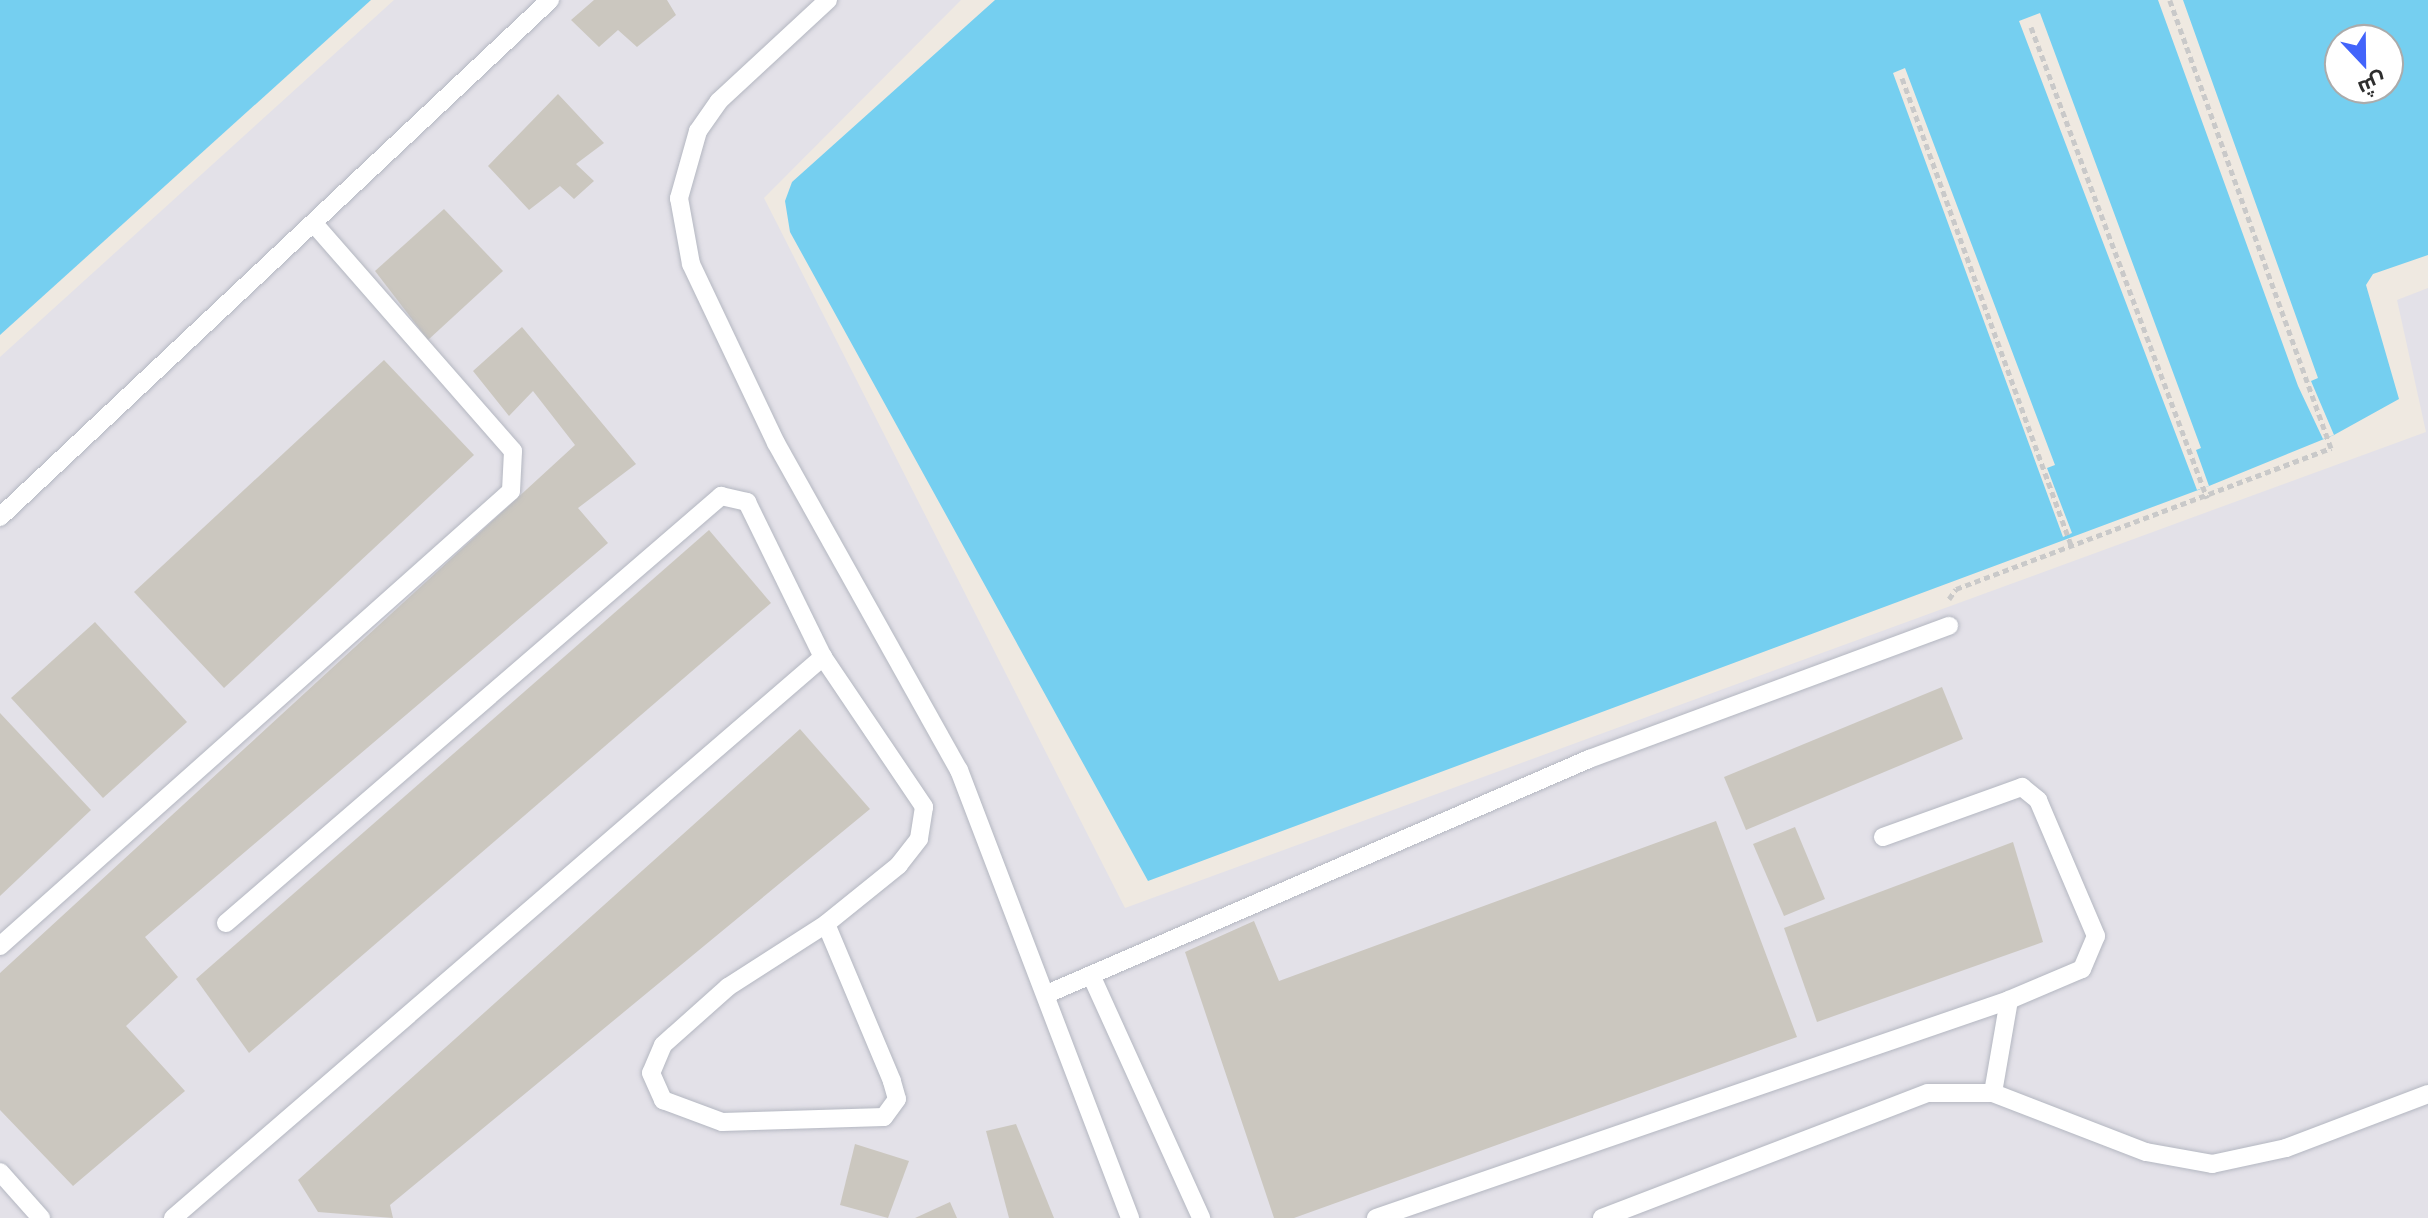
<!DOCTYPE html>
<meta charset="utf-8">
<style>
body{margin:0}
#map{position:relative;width:2428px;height:1218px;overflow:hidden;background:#efe9e1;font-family:Figtree,Cairo,sans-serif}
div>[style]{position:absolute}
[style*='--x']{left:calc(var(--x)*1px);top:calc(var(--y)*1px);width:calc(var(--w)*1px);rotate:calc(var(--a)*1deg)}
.industrial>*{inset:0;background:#e3e1e8}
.water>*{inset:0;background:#75cff0}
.pier>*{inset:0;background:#efe9e1}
.building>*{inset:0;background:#cbc7bf}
.path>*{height:5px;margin-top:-2.5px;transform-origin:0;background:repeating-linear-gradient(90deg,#c9c9c9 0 6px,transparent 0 10px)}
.roads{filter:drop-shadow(0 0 2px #b4b7c1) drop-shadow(0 0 2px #b4b7c1)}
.lane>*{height:18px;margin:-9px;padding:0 9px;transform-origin:9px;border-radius:9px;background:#fff}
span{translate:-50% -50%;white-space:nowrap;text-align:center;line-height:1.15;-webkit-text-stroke:8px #fff;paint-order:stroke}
.north{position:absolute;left:2324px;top:24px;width:80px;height:80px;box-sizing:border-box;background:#fff;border:2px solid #ababab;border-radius:50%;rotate:158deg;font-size:22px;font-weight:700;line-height:32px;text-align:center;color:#2e2e2e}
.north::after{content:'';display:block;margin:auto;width:28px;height:36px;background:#4264fb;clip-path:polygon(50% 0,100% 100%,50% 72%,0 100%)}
</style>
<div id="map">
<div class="industrial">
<div style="clip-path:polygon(394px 0,961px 0,764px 198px,1125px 908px,2426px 432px,2397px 300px,2428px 288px,2428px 1218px,0 1218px,0 357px)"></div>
</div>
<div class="water">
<div style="clip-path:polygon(0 0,371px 0,0 335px)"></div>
<div style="clip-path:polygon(evenodd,995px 0,2428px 0,2428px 255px,2373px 274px,2366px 285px,2399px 399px,2334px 435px,2209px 486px,1148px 881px,790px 232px,785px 201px,792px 182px,995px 0,2340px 40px,2388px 40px,2388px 88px,2340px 88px,2340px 40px)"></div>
</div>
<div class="pier">
<div style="clip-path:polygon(2158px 0,2183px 0,2318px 378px,2311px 381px,2334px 435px,2328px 437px,2323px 439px,2298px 386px)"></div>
<div style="clip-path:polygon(2040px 13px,2201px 448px,2196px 450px,2209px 486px,2197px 490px,2019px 21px)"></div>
<div style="clip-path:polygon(1905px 68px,2055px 465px,2047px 468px,2072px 533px,2063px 537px,1893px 73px)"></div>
</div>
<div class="building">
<div style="clip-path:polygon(594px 0,667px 0,676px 15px,637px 47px,618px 30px,599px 47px,571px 20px)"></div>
<div style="clip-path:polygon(558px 94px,604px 143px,576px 164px,594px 181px,574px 199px,560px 186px,529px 210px,488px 166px)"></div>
<div style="clip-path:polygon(444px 209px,503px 271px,428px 340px,375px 271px)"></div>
<div style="clip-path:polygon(522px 327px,636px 464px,578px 508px,608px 543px,145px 937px,178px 977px,126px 1026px,185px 1091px,73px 1186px,0 1110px,0 973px,575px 445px,533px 391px,509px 416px,473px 371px)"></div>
<div style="clip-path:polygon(384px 360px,474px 455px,224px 688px,134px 592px)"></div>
<div style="clip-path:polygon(709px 530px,771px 603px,249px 1053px,196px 979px)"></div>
<div style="clip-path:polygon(95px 622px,187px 722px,103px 798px,11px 698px)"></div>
<div style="clip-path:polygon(1942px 687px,1963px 739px,1746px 830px,1724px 777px)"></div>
<div style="clip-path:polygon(0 713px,91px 810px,0 896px)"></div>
<div style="clip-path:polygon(800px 729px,870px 809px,390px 1205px,393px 1218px,318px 1212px,298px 1180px)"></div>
<div style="clip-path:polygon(1716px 821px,1797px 1037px,1294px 1218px,1274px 1218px,1185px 952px,1254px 921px,1279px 981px)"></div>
<div style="clip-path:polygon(1795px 827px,1825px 899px,1784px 916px,1753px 844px)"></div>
<div style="clip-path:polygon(2013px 842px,2043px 942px,1817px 1022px,1784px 928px)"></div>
<div style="clip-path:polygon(1016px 1124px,1054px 1218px,1009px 1218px,986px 1131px)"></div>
<div style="clip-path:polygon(855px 1144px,909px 1161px,888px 1218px,840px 1205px)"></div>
<div style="clip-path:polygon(950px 1202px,957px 1218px,915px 1218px)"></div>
</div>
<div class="path">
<div style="--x:2031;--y:27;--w:503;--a:69.51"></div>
<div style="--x:1902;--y:78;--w:498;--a:70.1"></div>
<div style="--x:1949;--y:599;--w:12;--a:-55"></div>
<div style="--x:1956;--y:589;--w:401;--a:-20.6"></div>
<div style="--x:2331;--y:448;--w:476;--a:-109.8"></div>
</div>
<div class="roads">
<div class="lane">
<div style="--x:828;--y:0;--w:149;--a:137.2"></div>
<div style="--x:719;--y:101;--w:37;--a:125"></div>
<div style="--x:698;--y:131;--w:70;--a:105.8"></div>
<div style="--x:679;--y:198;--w:67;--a:79.7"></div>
<div style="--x:691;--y:264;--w:198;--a:64.6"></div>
<div style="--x:776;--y:443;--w:375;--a:60.8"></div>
<div style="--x:959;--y:770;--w:480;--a:69.1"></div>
<div style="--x:0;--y:517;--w:755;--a:-43.23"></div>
<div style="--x:1883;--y:837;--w:148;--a:-19.8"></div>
<div style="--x:2022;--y:787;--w:21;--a:39"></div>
<div style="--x:2038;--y:800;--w:148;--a:66.9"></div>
<div style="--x:2096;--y:936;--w:36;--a:113"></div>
<div style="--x:2082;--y:969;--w:79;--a:157"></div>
<div style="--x:2009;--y:1000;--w:94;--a:99.8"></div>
<div style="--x:226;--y:923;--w:654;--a:-40.78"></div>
<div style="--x:721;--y:496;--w:27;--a:13"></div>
<div style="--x:747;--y:502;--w:173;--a:63.9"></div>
<div style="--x:823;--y:657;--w:181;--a:56"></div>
<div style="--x:924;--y:807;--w:32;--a:99"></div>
<div style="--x:919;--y:839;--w:33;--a:128"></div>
<div style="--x:899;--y:865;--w:94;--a:141.1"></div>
<div style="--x:826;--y:924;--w:117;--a:147.3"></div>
<div style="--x:728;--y:987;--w:87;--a:138.3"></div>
<div style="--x:663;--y:1045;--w:30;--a:113"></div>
<div style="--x:651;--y:1073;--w:30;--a:66"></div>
<div style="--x:663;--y:1100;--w:63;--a:20.4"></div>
<div style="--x:722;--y:1122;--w:162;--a:-1.8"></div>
<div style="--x:884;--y:1117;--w:22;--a:-54"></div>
<div style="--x:897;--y:1099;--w:19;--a:-106"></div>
<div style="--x:892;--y:1081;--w:170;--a:-112.8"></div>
<div style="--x:0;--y:946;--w:684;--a:-41.68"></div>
<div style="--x:511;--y:491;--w:40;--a:-87.1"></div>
<div style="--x:513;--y:451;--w:302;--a:-131.2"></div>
<div style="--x:1091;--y:975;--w:267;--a:65.6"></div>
<div style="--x:1047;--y:994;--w:591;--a:-23.44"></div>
<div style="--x:1589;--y:759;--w:384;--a:-20.3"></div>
<div style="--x:0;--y:1172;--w:62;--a:48.3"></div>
<div style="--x:173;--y:1218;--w:859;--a:-40.8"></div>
<div style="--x:1376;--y:1218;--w:669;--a:-19"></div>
<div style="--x:1602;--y:1218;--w:349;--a:-21"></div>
<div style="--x:1928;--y:1093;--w:65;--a:0"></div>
<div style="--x:1993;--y:1093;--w:164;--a:21.1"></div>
<div style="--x:2146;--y:1152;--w:67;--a:10.3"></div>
<div style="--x:2212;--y:1164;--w:76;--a:-12.2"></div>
<div style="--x:2286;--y:1148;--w:152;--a:-20.8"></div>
</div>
</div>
<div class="north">ش</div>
</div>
